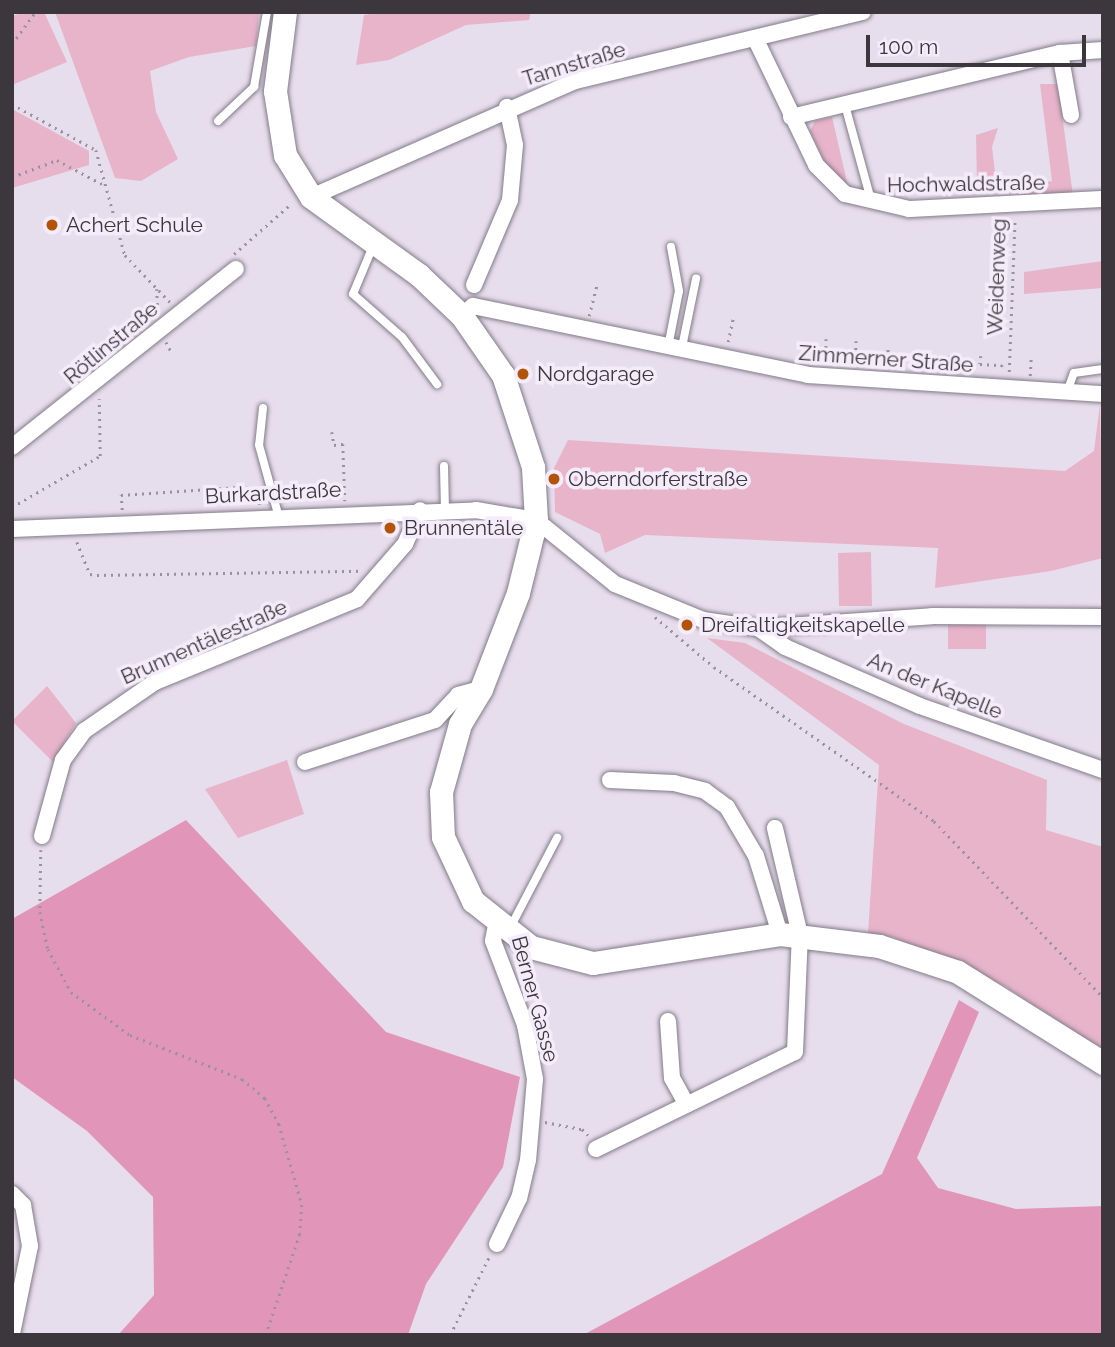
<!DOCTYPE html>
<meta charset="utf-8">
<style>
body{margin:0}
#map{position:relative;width:1115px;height:1347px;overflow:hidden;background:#e7deed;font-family:Raleway,sans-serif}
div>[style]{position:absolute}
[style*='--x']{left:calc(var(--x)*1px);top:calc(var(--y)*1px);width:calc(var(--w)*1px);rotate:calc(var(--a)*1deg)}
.green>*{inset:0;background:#e7b4ca}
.forest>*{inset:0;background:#e196b9}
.path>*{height:2.5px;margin-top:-1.25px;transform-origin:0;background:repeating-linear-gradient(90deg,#99929d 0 2px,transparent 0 7px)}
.roads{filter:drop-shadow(0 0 2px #837b88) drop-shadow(0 0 2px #837b88)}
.lane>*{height:8px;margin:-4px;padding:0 4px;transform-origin:4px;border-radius:4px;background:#fff}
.street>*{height:16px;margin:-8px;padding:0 8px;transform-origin:8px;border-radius:8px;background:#fff}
.secondary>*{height:23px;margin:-11.5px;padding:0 11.5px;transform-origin:11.5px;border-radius:11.5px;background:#fff}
.dots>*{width:19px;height:19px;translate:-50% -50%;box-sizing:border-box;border:4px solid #f4ecfa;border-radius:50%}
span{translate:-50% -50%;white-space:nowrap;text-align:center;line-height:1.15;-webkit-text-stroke:7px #f4ecfa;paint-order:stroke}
.street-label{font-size:21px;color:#3b373d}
.poi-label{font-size:21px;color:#3b373d}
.left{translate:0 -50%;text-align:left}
.frame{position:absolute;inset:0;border:14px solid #3b373d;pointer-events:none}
.scale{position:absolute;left:866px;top:35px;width:220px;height:32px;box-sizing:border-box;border:4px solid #3b373d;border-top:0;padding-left:9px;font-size:21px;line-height:24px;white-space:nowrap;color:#3b373d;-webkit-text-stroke:5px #f4ecfa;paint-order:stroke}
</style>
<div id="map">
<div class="green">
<div style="clip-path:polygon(24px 12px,44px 12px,67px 62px,12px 85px,12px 16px)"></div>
<div style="clip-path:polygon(55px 12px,259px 12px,256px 46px,189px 57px,150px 71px,156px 112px,178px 159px,141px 181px,115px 178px)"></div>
<div style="clip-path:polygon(382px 12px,531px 12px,529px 20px,466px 25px,389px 60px,356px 65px,364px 15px)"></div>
<div style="clip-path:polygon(1040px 84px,1058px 84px,1073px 196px,1022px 199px,1019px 186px,1052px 181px)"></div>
<div style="clip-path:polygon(12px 109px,89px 151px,89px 165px,12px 188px)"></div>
<div style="clip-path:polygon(832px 117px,848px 186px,829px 171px,810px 131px,815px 121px)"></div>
<div style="clip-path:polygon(998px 128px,992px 147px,996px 181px,977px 183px,976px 135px)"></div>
<div style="clip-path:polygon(1103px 261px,1103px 288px,1024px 294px,1024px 272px)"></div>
<div style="clip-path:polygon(1100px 404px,1103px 558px,1051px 571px,935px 588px,938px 548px,645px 535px,605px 553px,600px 534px,555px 512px,554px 468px,568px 440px,1065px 471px,1094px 451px)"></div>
<div style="clip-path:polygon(871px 552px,872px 606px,839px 606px,838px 553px)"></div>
<div style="clip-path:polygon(948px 624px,986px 624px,986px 649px,948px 649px)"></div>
<div style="clip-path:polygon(707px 638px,745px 643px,904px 724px,1047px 780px,1046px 830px,1103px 847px,1103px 1050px,1003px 985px,893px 937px,868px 933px,879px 765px)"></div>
<div style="clip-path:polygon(47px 686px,76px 723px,53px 762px,12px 721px)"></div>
<div style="clip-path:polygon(287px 760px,304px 814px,238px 838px,205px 789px)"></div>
</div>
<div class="forest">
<div style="clip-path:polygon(186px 820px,386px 1032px,520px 1077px,503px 1167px,426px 1284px,408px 1335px,118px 1335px,154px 1295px,153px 1197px,87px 1131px,12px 1077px,12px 919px)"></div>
<div style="clip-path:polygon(959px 1000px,979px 1012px,917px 1158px,938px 1188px,1016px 1209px,1103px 1206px,1103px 1335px,583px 1335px,882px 1174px)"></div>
</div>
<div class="path">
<div style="--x:12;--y:44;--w:39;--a:-54"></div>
<div style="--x:12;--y:104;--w:96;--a:28.7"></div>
<div style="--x:96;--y:150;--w:109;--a:74.6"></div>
<div style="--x:125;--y:255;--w:65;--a:46.2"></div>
<div style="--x:12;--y:177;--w:48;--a:-20.7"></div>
<div style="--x:57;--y:160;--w:53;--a:28"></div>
<div style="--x:234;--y:254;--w:77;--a:-41.3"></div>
<div style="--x:157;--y:289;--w:25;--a:88"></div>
<div style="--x:589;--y:316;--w:34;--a:-76"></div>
<div style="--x:166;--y:342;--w:10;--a:61"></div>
<div style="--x:728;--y:342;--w:24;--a:-78"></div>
<div style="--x:949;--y:355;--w:19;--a:58"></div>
<div style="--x:981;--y:356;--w:8;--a:97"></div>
<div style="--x:980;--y:364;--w:22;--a:3"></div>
<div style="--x:1002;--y:365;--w:6;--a:90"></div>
<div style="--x:825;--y:362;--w:23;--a:-88"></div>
<div style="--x:855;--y:364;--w:23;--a:-88"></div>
<div style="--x:887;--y:366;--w:21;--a:-87"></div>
<div style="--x:933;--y:370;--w:20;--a:-70"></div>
<div style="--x:1009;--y:372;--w:154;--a:-87.8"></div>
<div style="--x:1030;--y:376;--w:17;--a:-87"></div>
<div style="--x:332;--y:432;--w:13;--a:81"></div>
<div style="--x:334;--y:445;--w:9;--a:-6"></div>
<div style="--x:343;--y:444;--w:57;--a:88"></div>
<div style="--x:12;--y:507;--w:102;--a:-30.1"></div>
<div style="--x:100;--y:456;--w:57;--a:-91"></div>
<div style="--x:122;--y:510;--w:15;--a:-94"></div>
<div style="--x:121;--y:495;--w:118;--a:-3.9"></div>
<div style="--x:239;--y:487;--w:18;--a:6"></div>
<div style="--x:257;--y:489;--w:16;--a:79"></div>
<div style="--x:77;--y:542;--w:35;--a:68"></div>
<div style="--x:90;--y:574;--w:7;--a:8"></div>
<div style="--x:97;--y:575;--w:265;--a:-0.9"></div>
<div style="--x:655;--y:617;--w:77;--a:40.3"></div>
<div style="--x:714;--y:667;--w:269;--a:35"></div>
<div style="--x:934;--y:821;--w:244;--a:46.2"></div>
<div style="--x:41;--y:850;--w:62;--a:90.9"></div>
<div style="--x:40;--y:912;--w:38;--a:78"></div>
<div style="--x:48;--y:949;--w:49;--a:61.9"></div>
<div style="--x:71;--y:992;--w:73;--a:36.1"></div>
<div style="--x:130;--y:1035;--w:120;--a:21.4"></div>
<div style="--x:242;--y:1079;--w:30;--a:40"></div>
<div style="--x:265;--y:1098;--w:30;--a:62"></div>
<div style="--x:279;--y:1124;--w:84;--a:74.1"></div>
<div style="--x:302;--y:1205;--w:29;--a:94"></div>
<div style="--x:300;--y:1234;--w:107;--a:108.6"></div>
<div style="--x:545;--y:1122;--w:38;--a:11"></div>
<div style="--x:582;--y:1129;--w:11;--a:45"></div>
<div style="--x:450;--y:1335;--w:87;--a:-63.4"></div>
</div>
<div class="roads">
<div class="lane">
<div style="--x:845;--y:105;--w:98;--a:74.7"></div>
<div style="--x:218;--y:121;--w:50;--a:-43.4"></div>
<div style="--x:254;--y:87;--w:76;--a:-80.2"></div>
<div style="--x:373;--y:246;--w:52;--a:112.6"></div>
<div style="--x:353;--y:294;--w:65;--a:41.3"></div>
<div style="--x:402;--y:337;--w:59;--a:53.3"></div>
<div style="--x:668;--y:347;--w:57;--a:-78.9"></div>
<div style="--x:679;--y:291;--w:45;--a:-100.3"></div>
<div style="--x:681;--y:352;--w:75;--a:-78.4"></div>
<div style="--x:1067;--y:392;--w:20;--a:-70"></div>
<div style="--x:1074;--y:373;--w:29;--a:-8"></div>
<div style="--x:263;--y:408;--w:37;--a:96"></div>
<div style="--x:259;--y:445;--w:72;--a:74.6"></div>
<div style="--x:444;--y:466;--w:44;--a:88.7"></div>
<div style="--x:510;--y:928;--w:102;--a:-62.4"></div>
</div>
<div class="street">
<div style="--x:755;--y:38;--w:141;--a:64.3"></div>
<div style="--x:816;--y:165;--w:41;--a:45"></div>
<div style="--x:845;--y:194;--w:66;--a:13.2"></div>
<div style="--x:909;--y:209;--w:194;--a:-3"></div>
<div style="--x:1060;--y:53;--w:63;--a:79.9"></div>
<div style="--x:791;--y:117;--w:277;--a:-13.4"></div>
<div style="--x:1060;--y:53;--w:43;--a:-4"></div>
<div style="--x:311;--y:197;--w:288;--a:-23.7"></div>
<div style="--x:575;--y:81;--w:296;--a:-13.5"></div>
<div style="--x:474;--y:285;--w:92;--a:-67"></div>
<div style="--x:510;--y:200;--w:55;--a:-84.8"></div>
<div style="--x:515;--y:145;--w:39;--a:-102"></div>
<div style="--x:462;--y:316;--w:15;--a:-42"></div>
<div style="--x:473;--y:306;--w:342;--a:11.6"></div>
<div style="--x:808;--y:375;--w:296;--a:3.7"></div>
<div style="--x:12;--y:447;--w:286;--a:-38.5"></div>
<div style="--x:12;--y:529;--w:464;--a:-2.3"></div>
<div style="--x:476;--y:510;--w:61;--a:9.5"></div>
<div style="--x:536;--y:520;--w:102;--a:39"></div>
<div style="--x:615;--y:584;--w:95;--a:22.2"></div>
<div style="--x:703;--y:620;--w:56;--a:8.3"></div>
<div style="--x:758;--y:628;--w:174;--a:-3.9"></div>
<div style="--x:932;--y:616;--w:171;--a:0.3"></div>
<div style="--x:758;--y:628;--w:33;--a:35"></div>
<div style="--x:785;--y:647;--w:147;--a:23.6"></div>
<div style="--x:920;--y:706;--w:194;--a:19.3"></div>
<div style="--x:305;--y:762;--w:137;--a:-17.9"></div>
<div style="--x:435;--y:720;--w:34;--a:-47"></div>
<div style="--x:458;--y:695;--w:24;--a:-15"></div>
<div style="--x:610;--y:780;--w:64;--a:2.7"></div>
<div style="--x:674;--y:783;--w:32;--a:14"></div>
<div style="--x:705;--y:791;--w:27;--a:36"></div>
<div style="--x:727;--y:807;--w:57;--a:59.4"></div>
<div style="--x:756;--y:856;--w:82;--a:72.9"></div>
<div style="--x:42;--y:836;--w:79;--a:-74.6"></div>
<div style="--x:63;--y:760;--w:36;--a:-54"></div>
<div style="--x:84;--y:731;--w:86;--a:-34.6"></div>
<div style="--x:155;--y:682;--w:218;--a:-22.3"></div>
<div style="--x:357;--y:599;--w:73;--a:-48.9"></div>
<div style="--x:405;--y:544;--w:37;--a:-66"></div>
<div style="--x:496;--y:925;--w:16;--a:101"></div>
<div style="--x:493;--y:941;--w:90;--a:69.1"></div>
<div style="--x:525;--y:1025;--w:55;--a:79.5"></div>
<div style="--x:535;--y:1079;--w:81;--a:94.9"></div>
<div style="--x:528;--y:1160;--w:39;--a:103"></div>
<div style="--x:519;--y:1198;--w:51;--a:115.6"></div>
<div style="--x:668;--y:1021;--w:57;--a:86"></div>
<div style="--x:672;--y:1078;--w:29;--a:61"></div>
<div style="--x:596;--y:1149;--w:221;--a:-26"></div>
<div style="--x:795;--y:1052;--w:117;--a:-87.6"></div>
<div style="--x:800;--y:935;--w:110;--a:-103.2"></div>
<div style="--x:12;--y:1194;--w:16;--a:45"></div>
<div style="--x:23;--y:1205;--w:42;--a:80.3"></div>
<div style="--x:30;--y:1246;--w:90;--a:101.6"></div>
</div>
<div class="secondary">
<div style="--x:285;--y:12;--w:80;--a:97.2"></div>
<div style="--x:275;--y:91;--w:65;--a:81.1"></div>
<div style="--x:285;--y:155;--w:49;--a:58.2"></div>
<div style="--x:311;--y:197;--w:133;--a:35.8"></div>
<div style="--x:419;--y:275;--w:59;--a:43.6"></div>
<div style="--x:462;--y:316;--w:72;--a:55.2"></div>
<div style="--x:503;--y:375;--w:97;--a:71.9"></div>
<div style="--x:533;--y:467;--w:53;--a:86.8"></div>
<div style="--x:536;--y:520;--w:75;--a:103.9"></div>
<div style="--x:518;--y:593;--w:103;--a:111.1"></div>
<div style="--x:481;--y:689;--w:41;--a:121"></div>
<div style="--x:460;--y:724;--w:71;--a:105.6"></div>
<div style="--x:441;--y:792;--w:45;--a:87.5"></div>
<div style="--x:443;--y:837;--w:71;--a:64.9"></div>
<div style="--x:473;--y:901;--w:74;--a:38.4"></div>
<div style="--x:531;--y:947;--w:64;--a:14.5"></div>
<div style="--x:593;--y:963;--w:189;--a:-8.8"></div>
<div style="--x:780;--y:934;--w:100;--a:6.9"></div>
<div style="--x:879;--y:946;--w:83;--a:18.2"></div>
<div style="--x:958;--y:972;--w:171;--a:32.1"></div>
</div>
</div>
<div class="dots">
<div style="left:52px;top:225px;background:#b35308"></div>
<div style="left:523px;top:374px;background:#b35308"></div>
<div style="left:554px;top:479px;background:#b35308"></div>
<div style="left:390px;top:528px;background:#b35308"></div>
<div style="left:687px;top:625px;background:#b35308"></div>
</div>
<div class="street-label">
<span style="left:574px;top:64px;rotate:-17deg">Tannstraße</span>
<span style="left:966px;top:184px;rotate:-1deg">Hochwaldstraße</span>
<span style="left:997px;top:277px;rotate:-88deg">Weidenweg</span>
<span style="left:111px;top:343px;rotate:-40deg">Rötlinstraße</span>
<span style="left:886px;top:359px;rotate:4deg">Zimmerner Straße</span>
<span style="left:273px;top:493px;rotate:-3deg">Burkardstraße</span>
<span style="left:204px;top:642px;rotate:-24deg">Brunnentälestraße</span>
<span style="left:935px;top:686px;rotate:22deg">An der Kapelle</span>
<span style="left:535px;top:999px;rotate:75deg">Berner Gasse</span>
</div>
<div class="poi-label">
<span class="left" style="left:66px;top:225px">Achert Schule</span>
<span class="left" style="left:537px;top:374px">Nordgarage</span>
<span class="left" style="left:568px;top:479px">Oberndorferstraße</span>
<span class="left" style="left:404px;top:528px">Brunnentäle</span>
<span class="left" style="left:701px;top:625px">Dreifaltigkeitskapelle</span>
</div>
<div class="frame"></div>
<div class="scale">100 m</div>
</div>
